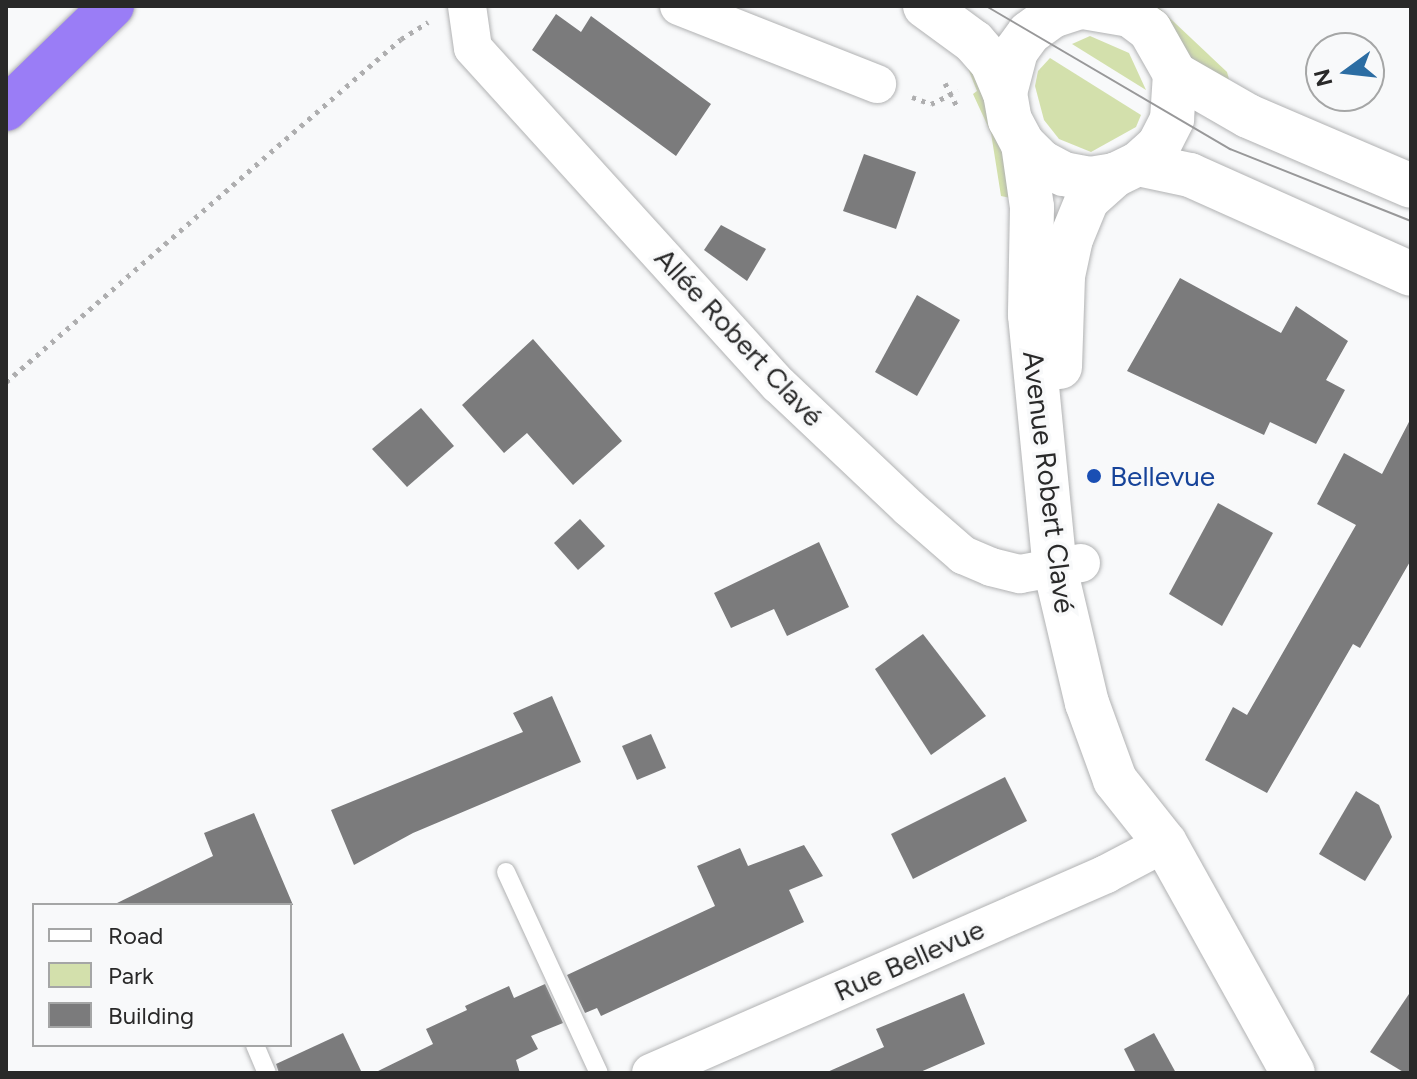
<!DOCTYPE html>
<meta charset="utf-8">
<style>
body{margin:0}
#map{position:relative;width:1417px;height:1079px;overflow:hidden;background:#f8f9fa;font-family:Figtree,sans-serif}
div>[style]{position:absolute}
[style*='--x']{left:calc(var(--x)*1px);top:calc(var(--y)*1px);width:calc(var(--w)*1px);rotate:calc(var(--a)*1deg)}
.green>*{inset:0;background:#d3e0ac}
.building>*{inset:0;background:#7b7b7c}
.path>*{height:5px;margin-top:-2.5px;transform-origin:0;background:repeating-linear-gradient(90deg,#aeaeaf 0 4px,transparent 0 10px)}
.roads{filter:drop-shadow(0 0 2px #b1b2b3) drop-shadow(0 0 2px #b1b2b3)}
.lane>*{height:18px;margin:-9px;padding:0 9px;transform-origin:9px;border-radius:9px;background:#fff}
.street>*{height:38px;margin:-19px;padding:0 19px;transform-origin:19px;border-radius:19px;background:#fff}
.secondary>*{height:44px;margin:-22px;padding:0 22px;transform-origin:22px;border-radius:22px;background:#fff}
.highway>*{height:44px;margin:-22px;padding:0 22px;transform-origin:22px;border-radius:22px;background:#9a7df6}
.tram>*{height:2px;margin:-1px;padding:0 1px;transform-origin:1px;border-radius:1px;background:#989899}
.dots>*{width:22px;height:22px;translate:-50% -50%;box-sizing:border-box;border:4px solid #f8f9fa;border-radius:50%}
span{translate:-50% -50%;white-space:nowrap;text-align:center;line-height:1.15;-webkit-text-stroke:7px #f8f9fa;paint-order:stroke}
.street-label{font-size:28px;color:#292929}
.transit-label{font-size:28px;color:#164399}
.left{translate:0 -50%;text-align:left}
.frame{position:absolute;inset:0;border:8px solid #292929;pointer-events:none}
.legend{position:absolute;left:32px;top:903px;width:260px;height:144px;box-sizing:border-box;background:#f8f9fa;border:2px solid #a5a6a6;margin:0;padding:10px 14px;list-style:none;font-size:24px;color:#292929}
.legend li{display:flex;align-items:center;gap:16px;height:40px}
.legend b{width:40px;border:2px solid #a5a6a6}
.north{position:absolute;left:1305px;top:32px;width:80px;height:80px;box-sizing:border-box;background:#f8f9fa;border:2px solid #a5a6a6;border-radius:50%;rotate:255deg;font-size:22px;font-weight:700;line-height:32px;text-align:center;color:#292929}
.north::after{content:'';display:block;margin:auto;width:28px;height:36px;background:#2c6da3;clip-path:polygon(50% 0,100% 100%,50% 72%,0 100%)}
</style>
<div id="map">
<div class="green">
<div style="clip-path:polygon(1146px 6px,1157px 6px,1227px 72px,1230px 83px,1198px 73px)"></div>
<div style="clip-path:polygon(1090px 36px,1129px 53px,1146px 90px,1072px 44px)"></div>
<div style="clip-path:polygon(1050px 58px,1141px 115px,1136px 127px,1091px 152px,1059px 139px,1044px 120px,1035px 86px,1038px 71px)"></div>
<div style="clip-path:polygon(972px 61px,1008px 159px,1015px 199px,1001px 196px,991px 133px,973px 94px,977px 91px,967px 66px)"></div>
</div>
<div class="building">
<div style="clip-path:polygon(556px 14px,581px 32px,591px 16px,711px 104px,676px 156px,532px 50px)"></div>
<div style="clip-path:polygon(864px 154px,916px 172px,896px 229px,843px 211px)"></div>
<div style="clip-path:polygon(721px 225px,766px 249px,747px 281px,704px 250px)"></div>
<div style="clip-path:polygon(1180px 278px,1281px 333px,1296px 306px,1348px 341px,1326px 380px,1345px 390px,1316px 444px,1270px 422px,1264px 435px,1127px 371px)"></div>
<div style="clip-path:polygon(917px 295px,960px 320px,917px 396px,875px 372px)"></div>
<div style="clip-path:polygon(533px 339px,622px 441px,573px 485px,527px 433px,504px 453px,462px 405px)"></div>
<div style="clip-path:polygon(421px 408px,454px 446px,407px 487px,372px 449px)"></div>
<div style="clip-path:polygon(1411px 418px,1411px 560px,1360px 648px,1353px 644px,1267px 793px,1205px 760px,1233px 707px,1247px 715px,1356px 525px,1317px 504px,1344px 453px,1382px 474px)"></div>
<div style="clip-path:polygon(1218px 503px,1273px 533px,1222px 626px,1169px 594px)"></div>
<div style="clip-path:polygon(580px 519px,605px 546px,578px 570px,554px 543px)"></div>
<div style="clip-path:polygon(819px 542px,849px 607px,787px 636px,774px 609px,731px 628px,714px 593px)"></div>
<div style="clip-path:polygon(923px 634px,986px 716px,931px 755px,875px 669px)"></div>
<div style="clip-path:polygon(552px 696px,581px 762px,413px 833px,354px 865px,331px 810px,523px 732px,513px 713px)"></div>
<div style="clip-path:polygon(651px 734px,666px 768px,637px 780px,622px 746px)"></div>
<div style="clip-path:polygon(1005px 777px,1027px 821px,913px 879px,891px 834px)"></div>
<div style="clip-path:polygon(1356px 791px,1379px 805px,1392px 837px,1365px 881px,1319px 854px)"></div>
<div style="clip-path:polygon(254px 813px,293px 905px,113px 905px,213px 856px,204px 833px)"></div>
<div style="clip-path:polygon(804px 845px,823px 876px,789px 890px,804px 922px,601px 1016px,597px 1008px,585px 1013px,567px 975px,715px 906px,697px 866px,740px 848px,748px 866px)"></div>
<div style="clip-path:polygon(545px 984px,563px 1023px,531px 1036px,538px 1049px,516px 1060px,520px 1073px,374px 1073px,433px 1044px,426px 1029px,467px 1010px,465px 1006px,509px 986px,514px 998px)"></div>
<div style="clip-path:polygon(1411px 991px,1411px 1073px,1405px 1073px,1370px 1052px)"></div>
<div style="clip-path:polygon(964px 993px,985px 1044px,918px 1073px,825px 1073px,884px 1047px,876px 1029px)"></div>
<div style="clip-path:polygon(343px 1033px,362px 1073px,279px 1073px,276px 1064px)"></div>
<div style="clip-path:polygon(1154px 1033px,1176px 1073px,1136px 1073px,1124px 1049px)"></div>
</div>
<div class="path">
<div style="--x:945;--y:83;--w:28;--a:63"></div>
<div style="--x:912;--y:97;--w:20;--a:20"></div>
<div style="--x:931;--y:104;--w:30;--a:-26"></div>
<div style="--x:6;--y:382;--w:523;--a:-40.97"></div>
<div style="--x:401;--y:39;--w:32;--a:-32"></div>
</div>
<div class="roads">
<div class="lane">
<div style="--x:506;--y:872;--w:221;--a:65.2"></div>
<div style="--x:255;--y:1045;--w:30;--a:67"></div>
</div>
<div class="street">
<div style="--x:467;--y:6;--w:42;--a:81.9"></div>
<div style="--x:473;--y:48;--w:455;--a:47.8"></div>
<div style="--x:779;--y:385;--w:179;--a:43.4"></div>
<div style="--x:909;--y:508;--w:72;--a:41"></div>
<div style="--x:963;--y:555;--w:30;--a:23"></div>
<div style="--x:991;--y:567;--w:30;--a:14"></div>
<div style="--x:1020;--y:574;--w:62;--a:-10.2"></div>
<div style="--x:679;--y:6;--w:213;--a:21.5"></div>
<div style="--x:651;--y:1073;--w:497;--a:-23.6"></div>
<div style="--x:1106;--y:874;--w:67;--a:-27.7"></div>
</div>
<div class="secondary">
<div style="--x:925;--y:6;--w:61;--a:36.3"></div>
<div style="--x:974;--y:42;--w:28;--a:49"></div>
<div style="--x:992;--y:63;--w:33;--a:67"></div>
<div style="--x:1005;--y:93;--w:27;--a:80"></div>
<div style="--x:1010;--y:120;--w:27;--a:62"></div>
<div style="--x:1023;--y:144;--w:25;--a:45"></div>
<div style="--x:1041;--y:162;--w:26;--a:28"></div>
<div style="--x:1064;--y:174;--w:26;--a:11"></div>
<div style="--x:1090;--y:179;--w:25;--a:-9"></div>
<div style="--x:1115;--y:175;--w:25;--a:-26"></div>
<div style="--x:1138;--y:164;--w:28;--a:-42"></div>
<div style="--x:1159;--y:145;--w:29;--a:-63"></div>
<div style="--x:1172;--y:119;--w:45;--a:-86.2"></div>
<div style="--x:1175;--y:74;--w:51;--a:-119.6"></div>
<div style="--x:1150;--y:30;--w:25;--a:-143"></div>
<div style="--x:1130;--y:15;--w:55;--a:-170.5"></div>
<div style="--x:1175;--y:74;--w:84;--a:29.9"></div>
<div style="--x:1248;--y:116;--w:177;--a:23.2"></div>
<div style="--x:1005;--y:93;--w:43;--a:-75.3"></div>
<div style="--x:1016;--y:51;--w:22;--a:-54"></div>
<div style="--x:1029;--y:33;--w:29;--a:-36"></div>
<div style="--x:1052;--y:16;--w:29;--a:-18"></div>
<div style="--x:1023;--y:144;--w:64;--a:81.9"></div>
<div style="--x:1032;--y:207;--w:108;--a:91.1"></div>
<div style="--x:1030;--y:315;--w:254;--a:84.4"></div>
<div style="--x:1055;--y:568;--w:139;--a:76.7"></div>
<div style="--x:1087;--y:703;--w:82;--a:70"></div>
<div style="--x:1115;--y:780;--w:80;--a:51.6"></div>
<div style="--x:1165;--y:843;--w:263;--a:60.9"></div>
<div style="--x:1138;--y:164;--w:53;--a:11.9"></div>
<div style="--x:1190;--y:175;--w:242;--a:24.1"></div>
<div style="--x:1060;--y:367;--w:91;--a:-88.1"></div>
<div style="--x:1063;--y:276;--w:38;--a:-78"></div>
<div style="--x:1071;--y:239;--w:42;--a:-67.7"></div>
<div style="--x:1087;--y:200;--w:38;--a:-42"></div>
</div>
<div class="highway">
<div style="--x:6;--y:109;--w:148;--a:-44.2"></div>
</div>
</div>
<div class="tram">
<div style="--x:986;--y:6;--w:283;--a:30.4"></div>
<div style="--x:1230;--y:149;--w:195;--a:21.7"></div>
</div>
<div class="dots">
<div style="left:1094px;top:476px;background:#1a4fb4"></div>
</div>
<div class="street-label">
<span style="left:739px;top:337px;rotate:47deg">Allée Robert Clavé</span>
<span style="left:1049px;top:482px;rotate:83deg">Avenue Robert Clavé</span>
<span style="left:909px;top:960px;rotate:-24deg">Rue Bellevue</span>
</div>
<div class="transit-label">
<span class="left" style="left:1110px;top:476px">Bellevue</span>
</div>
<div class="frame"></div>
<ul class="legend">
<li><b style="height:10px;background:#fff"></b>Road</li>
<li><b style="height:22px;background:#d3e0ac"></b>Park</li>
<li><b style="height:22px;background:#7b7b7c"></b>Building</li>
</ul>
<div class="north">N</div>
</div>
